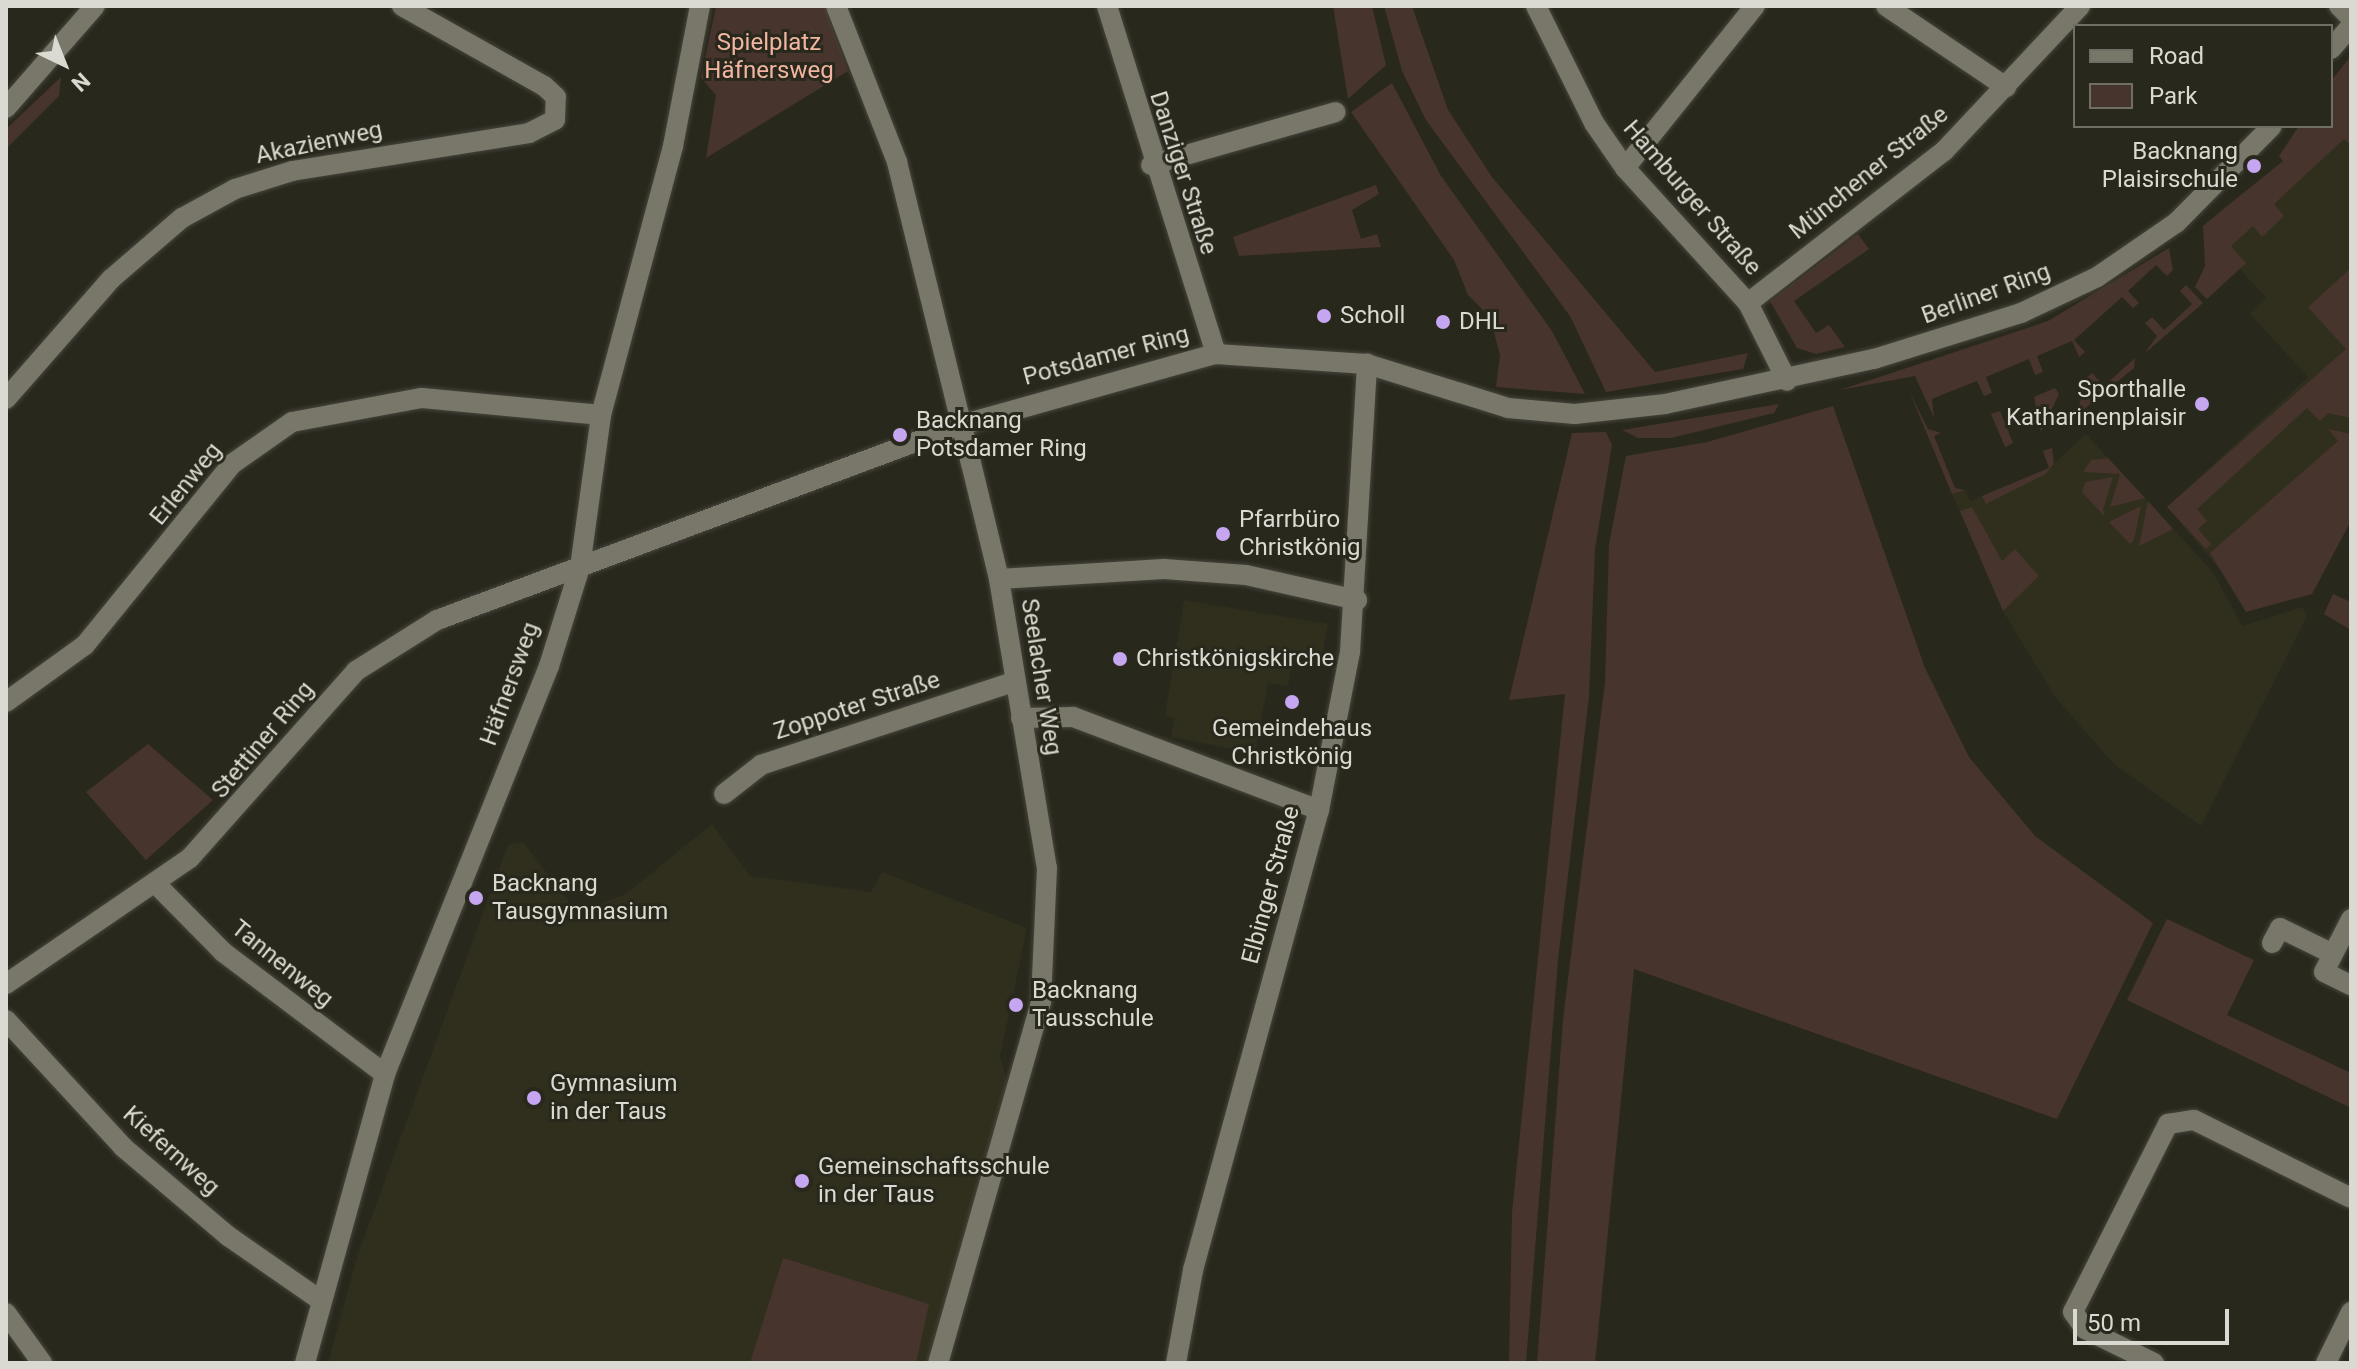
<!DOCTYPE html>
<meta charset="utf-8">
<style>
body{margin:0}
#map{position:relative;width:2357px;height:1369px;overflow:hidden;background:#29281d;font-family:Roboto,sans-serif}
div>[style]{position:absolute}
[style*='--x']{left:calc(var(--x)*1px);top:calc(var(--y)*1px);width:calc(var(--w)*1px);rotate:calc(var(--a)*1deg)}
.built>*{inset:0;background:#302f1d}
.green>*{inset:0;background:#47342d}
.roads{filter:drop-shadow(0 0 2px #46453c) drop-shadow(0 0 2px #46453c)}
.minor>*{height:20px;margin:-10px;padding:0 10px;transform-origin:10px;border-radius:10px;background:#787769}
.tertiary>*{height:20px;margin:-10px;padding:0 10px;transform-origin:10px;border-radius:10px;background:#787769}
.dots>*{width:22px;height:22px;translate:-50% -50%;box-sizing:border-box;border:4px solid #29281d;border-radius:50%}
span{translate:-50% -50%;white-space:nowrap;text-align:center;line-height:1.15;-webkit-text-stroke:6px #29281d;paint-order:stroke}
.park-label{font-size:24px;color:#f2b5a0}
.street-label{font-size:24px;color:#dadad2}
.poi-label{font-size:24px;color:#dadad2}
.right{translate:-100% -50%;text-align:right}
.left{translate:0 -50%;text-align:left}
.frame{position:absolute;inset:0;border:8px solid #dadad2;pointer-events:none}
.legend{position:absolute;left:2073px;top:24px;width:260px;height:104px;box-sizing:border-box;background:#29281d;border:2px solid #706f65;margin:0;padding:10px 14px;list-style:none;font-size:24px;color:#dadad2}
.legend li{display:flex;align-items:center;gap:16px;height:40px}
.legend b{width:40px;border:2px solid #706f65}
.north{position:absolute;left:24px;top:24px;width:80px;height:80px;-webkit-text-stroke:6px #29281d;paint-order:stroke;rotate:137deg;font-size:22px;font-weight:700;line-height:32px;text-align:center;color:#dadad2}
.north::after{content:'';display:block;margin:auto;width:28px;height:36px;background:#dadad2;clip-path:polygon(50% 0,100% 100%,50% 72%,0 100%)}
.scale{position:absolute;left:2073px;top:1309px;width:156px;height:36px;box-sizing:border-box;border:4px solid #dadad2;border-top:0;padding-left:10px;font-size:24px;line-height:28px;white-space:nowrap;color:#dadad2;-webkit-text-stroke:6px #29281d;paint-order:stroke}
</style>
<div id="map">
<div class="built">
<div style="clip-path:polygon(2351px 56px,2351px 460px,2226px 577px,2167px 507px,2308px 377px,2250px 314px,2266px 298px,2240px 269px,2233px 275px,2216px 214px,2283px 161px,2279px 156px,2299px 126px,2331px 126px,2331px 81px)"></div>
<div style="clip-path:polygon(2086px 434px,2213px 572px,2242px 626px,2303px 607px,2307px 616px,2201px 826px,2114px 764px,2056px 698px,2003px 611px,1952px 494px,1965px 490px,1970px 501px,2049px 468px)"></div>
<div style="clip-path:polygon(1184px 600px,1328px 624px,1322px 656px,1295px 651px,1288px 686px,1268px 683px,1255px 753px,1171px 737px,1175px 718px,1165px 715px)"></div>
<div style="clip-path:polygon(712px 824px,750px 876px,871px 892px,882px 872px,1027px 928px,1000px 1056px,1007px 1083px,930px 1363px,328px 1363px,358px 1254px,508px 845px,523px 842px,578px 913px,626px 894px)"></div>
</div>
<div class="green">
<div style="clip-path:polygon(716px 6px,825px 6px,848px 71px,706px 158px,716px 95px,701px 78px)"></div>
<div style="clip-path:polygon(1333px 6px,1372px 6px,1386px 65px,1348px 99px)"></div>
<div style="clip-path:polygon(1384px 6px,1412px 6px,1448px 110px,1492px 177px,1655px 372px,1748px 353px,1743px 369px,1606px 392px,1570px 316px,1426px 120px,1402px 71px)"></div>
<div style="clip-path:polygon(2351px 56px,2351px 145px,2344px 139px,2274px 204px,2284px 216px,2262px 237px,2253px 226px,2231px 246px,2246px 263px,2207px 299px,2195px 287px,2205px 266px,2203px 226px,2283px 161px,2279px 156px,2299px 126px,2331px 126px,2331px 81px)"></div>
<div style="clip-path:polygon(61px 77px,59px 96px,6px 149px,6px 129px)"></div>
<div style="clip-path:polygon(1392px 83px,1441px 176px,1552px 331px,1585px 394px,1496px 387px,1500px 355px,1490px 317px,1468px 295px,1454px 260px,1351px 112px)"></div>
<div style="clip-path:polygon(1376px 185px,1379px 194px,1352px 210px,1361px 239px,1377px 234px,1381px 247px,1239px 256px,1233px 237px)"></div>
<div style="clip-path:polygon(1858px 234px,1869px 249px,1794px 301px,1816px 333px,1829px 325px,1845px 347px,1816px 354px,1797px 348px,1770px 301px)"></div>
<div style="clip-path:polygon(2169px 248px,2173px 270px,2167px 276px,2156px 265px,2128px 291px,2139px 303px,2133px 308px,2122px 297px,2092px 324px,2074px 340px,2085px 352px,2079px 357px,2072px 341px,2037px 356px,2043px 372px,2035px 375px,2029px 359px,1986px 377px,1992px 393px,1984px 396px,1977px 381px,1939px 396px,1932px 399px,1934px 418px,1915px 376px,1840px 390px,2048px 321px)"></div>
<div style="clip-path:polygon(2351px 268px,2351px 418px,2328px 413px,2320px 421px,2307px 408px,2197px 509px,2207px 521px,2198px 529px,2211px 544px,2206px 549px,2167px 507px,2346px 349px,2308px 307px)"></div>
<div style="clip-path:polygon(2186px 285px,2203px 303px,2144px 354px,2157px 336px,2145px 323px,2152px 317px,2164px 330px,2192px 304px,2180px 291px)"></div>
<div style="clip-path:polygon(2135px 358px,2134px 368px,2077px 415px,2085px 379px,2092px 373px,2104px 386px)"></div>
<div style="clip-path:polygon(2055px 388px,2059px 394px,2041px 432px,2034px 397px)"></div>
<div style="clip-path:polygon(1909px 391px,1928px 429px,1941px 433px,1934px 436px,1955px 488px,1965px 490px,1952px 494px)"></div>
<div style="clip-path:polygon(1779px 404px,1774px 413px,1671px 438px,1638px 438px,1622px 430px)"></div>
<div style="clip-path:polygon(1833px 406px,1925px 668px,1969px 757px,2035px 836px,2153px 923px,2057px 1119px,1634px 969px,1595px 1363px,1537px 1363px,1563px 1019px,1605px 682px,1609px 544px,1626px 456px,1707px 442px)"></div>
<div style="clip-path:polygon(2000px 411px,2013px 443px,2005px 447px,1991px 414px)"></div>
<div style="clip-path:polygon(2328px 429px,2351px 434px,2351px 521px,2312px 594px,2246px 612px,2210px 553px,2338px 441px)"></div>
<div style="clip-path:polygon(1606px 432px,1612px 445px,1595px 549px,1589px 697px,1558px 960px,1526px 1363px,1509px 1363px,1512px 1212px,1565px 694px,1509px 700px,1572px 433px)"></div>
<div style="clip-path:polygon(2052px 448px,2054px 463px,2046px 474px,1986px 504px,1982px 496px,2049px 468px,2043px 451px)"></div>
<div style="clip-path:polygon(2108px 458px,2145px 498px,2110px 507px,2120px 474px,2083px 472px,2091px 460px)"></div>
<div style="clip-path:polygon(2113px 477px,2103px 510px,2105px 517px,2082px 492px,2085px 482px)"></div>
<div style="clip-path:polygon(2148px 501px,2173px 529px,2139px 546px)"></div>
<div style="clip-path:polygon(2141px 506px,2134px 540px,2130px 544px,2109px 522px)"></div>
<div style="clip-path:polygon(1972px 507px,2002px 561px,2015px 549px,2039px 576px,2003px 611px,1960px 511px)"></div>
<div style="clip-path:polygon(2333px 594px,2351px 602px,2351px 630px,2324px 614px)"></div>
<div style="clip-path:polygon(148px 744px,213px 800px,146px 860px,86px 792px)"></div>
<div style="clip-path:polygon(2167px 919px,2254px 960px,2227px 1015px,2351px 1073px,2351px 1108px,2127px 1000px)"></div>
<div style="clip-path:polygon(783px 1258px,929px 1304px,916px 1363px,750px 1363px)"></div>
</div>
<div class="roads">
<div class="minor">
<div style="--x:836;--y:6;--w:168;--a:68.6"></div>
<div style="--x:897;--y:162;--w:310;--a:76.2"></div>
<div style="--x:971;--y:463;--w:119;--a:76.4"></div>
<div style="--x:999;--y:579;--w:293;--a:80.6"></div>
<div style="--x:1047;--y:868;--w:134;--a:92.6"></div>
<div style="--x:1041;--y:1002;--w:375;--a:105.9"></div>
<div style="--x:1107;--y:6;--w:365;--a:72.6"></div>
<div style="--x:1536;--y:6;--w:131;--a:63.6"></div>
<div style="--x:1594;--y:123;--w:55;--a:55.4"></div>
<div style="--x:1625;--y:168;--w:183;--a:47.7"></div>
<div style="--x:1748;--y:303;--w:87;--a:63.4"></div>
<div style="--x:1886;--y:6;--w:145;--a:34"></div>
<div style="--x:6;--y:108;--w:135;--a:-48.9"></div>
<div style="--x:1151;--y:165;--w:192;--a:-16"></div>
<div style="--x:1625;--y:168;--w:208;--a:-51.3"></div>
<div style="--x:1748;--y:303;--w:248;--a:-37.8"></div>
<div style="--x:1944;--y:151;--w:199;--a:-46.8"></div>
<div style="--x:6;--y:399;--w:159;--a:-48.8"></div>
<div style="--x:111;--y:279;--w:94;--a:-40.7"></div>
<div style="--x:182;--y:218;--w:60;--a:-28.7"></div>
<div style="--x:235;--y:189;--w:60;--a:-17.5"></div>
<div style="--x:292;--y:171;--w:240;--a:-9.1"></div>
<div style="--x:529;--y:133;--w:29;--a:-27"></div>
<div style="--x:555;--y:120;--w:23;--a:-88"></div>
<div style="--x:556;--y:97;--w:16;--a:-137"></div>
<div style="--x:544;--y:86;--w:163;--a:-150.6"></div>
<div style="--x:999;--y:579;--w:165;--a:-3.5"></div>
<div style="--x:1164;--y:569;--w:82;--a:4.2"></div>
<div style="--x:1246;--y:575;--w:114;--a:12.7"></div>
<div style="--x:6;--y:702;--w:97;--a:-35.8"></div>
<div style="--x:85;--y:645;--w:233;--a:-50.9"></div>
<div style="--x:232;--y:464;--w:73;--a:-35"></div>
<div style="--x:292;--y:422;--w:132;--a:-10.5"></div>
<div style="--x:422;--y:398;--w:180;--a:5.4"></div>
<div style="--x:1021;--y:718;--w:52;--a:-1.1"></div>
<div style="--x:1073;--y:717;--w:263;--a:20.7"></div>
<div style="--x:724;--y:794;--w:47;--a:-38.1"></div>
<div style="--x:761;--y:765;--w:266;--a:-18.2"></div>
<div style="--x:155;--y:883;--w:97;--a:45.4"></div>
<div style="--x:223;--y:952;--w:203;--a:37"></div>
<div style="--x:2351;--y:919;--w:59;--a:117"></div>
<div style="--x:2324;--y:972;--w:30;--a:26"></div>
<div style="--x:2272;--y:943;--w:17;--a:-62"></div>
<div style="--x:2280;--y:928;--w:59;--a:26.1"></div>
<div style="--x:6;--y:1020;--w:173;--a:47.3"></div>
<div style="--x:123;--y:1147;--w:138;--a:40.3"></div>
<div style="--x:228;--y:1236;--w:112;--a:34.8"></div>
<div style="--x:6;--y:1313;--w:62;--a:54.2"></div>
<div style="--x:305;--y:1363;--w:300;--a:-74.5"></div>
<div style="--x:385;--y:1074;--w:440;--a:-68.1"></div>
<div style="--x:549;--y:666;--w:104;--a:-72.6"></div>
<div style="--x:580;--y:567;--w:153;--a:-82.1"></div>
<div style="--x:601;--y:415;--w:278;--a:-75"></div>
<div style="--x:673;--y:146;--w:143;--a:-79.1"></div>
<div style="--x:1176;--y:1363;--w:95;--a:-79.6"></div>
<div style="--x:1193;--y:1270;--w:477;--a:-74.7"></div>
<div style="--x:1319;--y:810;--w:161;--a:-78.9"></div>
<div style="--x:1350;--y:652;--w:289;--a:-86.6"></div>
<div style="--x:2154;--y:1363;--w:77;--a:-153.8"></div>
<div style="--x:2085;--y:1329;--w:21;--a:-125"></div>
<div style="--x:2073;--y:1312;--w:211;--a:-63.2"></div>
<div style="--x:2168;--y:1124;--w:26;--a:-9"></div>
<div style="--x:2194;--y:1120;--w:175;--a:26.4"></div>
<div style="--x:2326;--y:1363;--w:57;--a:-63.9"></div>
</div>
<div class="tertiary">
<div style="--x:2339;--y:6;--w:17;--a:45"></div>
<div style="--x:2331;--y:49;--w:30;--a:-49"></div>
<div style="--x:6;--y:984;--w:223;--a:-34.4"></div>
<div style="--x:190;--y:858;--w:250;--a:-48.4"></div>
<div style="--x:356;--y:671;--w:96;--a:-32.2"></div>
<div style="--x:437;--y:620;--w:559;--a:-20.41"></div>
<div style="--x:961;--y:425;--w:265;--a:-15.6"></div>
<div style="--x:1216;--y:354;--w:151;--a:3.8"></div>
<div style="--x:1367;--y:364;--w:148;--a:17.3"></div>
<div style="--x:1508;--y:408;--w:67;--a:5.1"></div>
<div style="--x:1575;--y:414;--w:91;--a:-6.3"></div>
<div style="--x:1665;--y:404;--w:214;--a:-12.2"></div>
<div style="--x:1874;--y:359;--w:154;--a:-17.4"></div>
<div style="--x:2021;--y:313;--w:84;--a:-25.3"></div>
<div style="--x:2097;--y:277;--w:96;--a:-34.4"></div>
<div style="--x:2176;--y:223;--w:136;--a:-45.3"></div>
</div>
</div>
<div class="dots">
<div style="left:2254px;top:166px;background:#c6a6f0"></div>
<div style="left:1324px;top:316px;background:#c6a6f0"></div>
<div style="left:1443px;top:322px;background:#c6a6f0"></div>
<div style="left:2202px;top:404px;background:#c6a6f0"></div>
<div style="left:900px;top:435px;background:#c6a6f0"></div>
<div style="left:1223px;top:534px;background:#c6a6f0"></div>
<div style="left:1120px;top:659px;background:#c6a6f0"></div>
<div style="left:1292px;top:702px;background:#c6a6f0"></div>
<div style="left:476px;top:898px;background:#c6a6f0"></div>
<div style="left:1016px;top:1005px;background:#c6a6f0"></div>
<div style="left:534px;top:1098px;background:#c6a6f0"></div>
<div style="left:802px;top:1181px;background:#c6a6f0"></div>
</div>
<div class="park-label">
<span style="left:769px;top:57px">Spielplatz<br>Häfnersweg</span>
</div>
<div class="street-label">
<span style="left:319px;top:143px;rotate:-12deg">Akazienweg</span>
<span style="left:1183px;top:173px;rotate:72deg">Danziger Straße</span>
<span style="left:1869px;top:173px;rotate:-39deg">Münchener Straße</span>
<span style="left:1692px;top:198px;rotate:49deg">Hamburger Straße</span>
<span style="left:1986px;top:294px;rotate:-20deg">Berliner Ring</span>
<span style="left:1106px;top:356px;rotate:-15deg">Potsdamer Ring</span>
<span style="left:186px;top:484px;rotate:-51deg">Erlenweg</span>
<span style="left:1041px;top:677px;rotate:81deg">Seelacher Weg</span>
<span style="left:510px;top:684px;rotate:-70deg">Häfnersweg</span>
<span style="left:857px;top:706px;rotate:-18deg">Zoppoter Straße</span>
<span style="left:263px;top:740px;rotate:-50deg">Stettiner Ring</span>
<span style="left:1271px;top:885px;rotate:-75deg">Elbinger Straße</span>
<span style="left:282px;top:964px;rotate:39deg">Tannenweg</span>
<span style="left:171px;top:1151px;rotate:42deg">Kiefernweg</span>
</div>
<div class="poi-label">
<span class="right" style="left:2238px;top:166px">Backnang<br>Plaisirschule</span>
<span class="left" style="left:1340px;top:316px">Scholl</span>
<span class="left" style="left:1459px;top:322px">DHL</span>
<span class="right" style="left:2186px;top:404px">Sporthalle<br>Katharinenplaisir</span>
<span class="left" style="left:916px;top:435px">Backnang<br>Potsdamer Ring</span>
<span class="left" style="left:1239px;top:534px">Pfarrbüro<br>Christkönig</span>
<span class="left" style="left:1136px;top:659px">Christkönigskirche</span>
<span style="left:1292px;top:743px">Gemeindehaus<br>Christkönig</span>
<span class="left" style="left:492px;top:898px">Backnang<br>Tausgymnasium</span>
<span class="left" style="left:1032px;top:1005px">Backnang<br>Tausschule</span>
<span class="left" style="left:550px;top:1098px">Gymnasium<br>in der Taus</span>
<span class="left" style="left:818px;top:1181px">Gemeinschaftsschule<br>in der Taus</span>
</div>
<div class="frame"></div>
<ul class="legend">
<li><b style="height:10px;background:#787769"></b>Road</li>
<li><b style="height:22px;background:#47342d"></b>Park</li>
</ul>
<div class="north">N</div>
<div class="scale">50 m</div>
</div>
